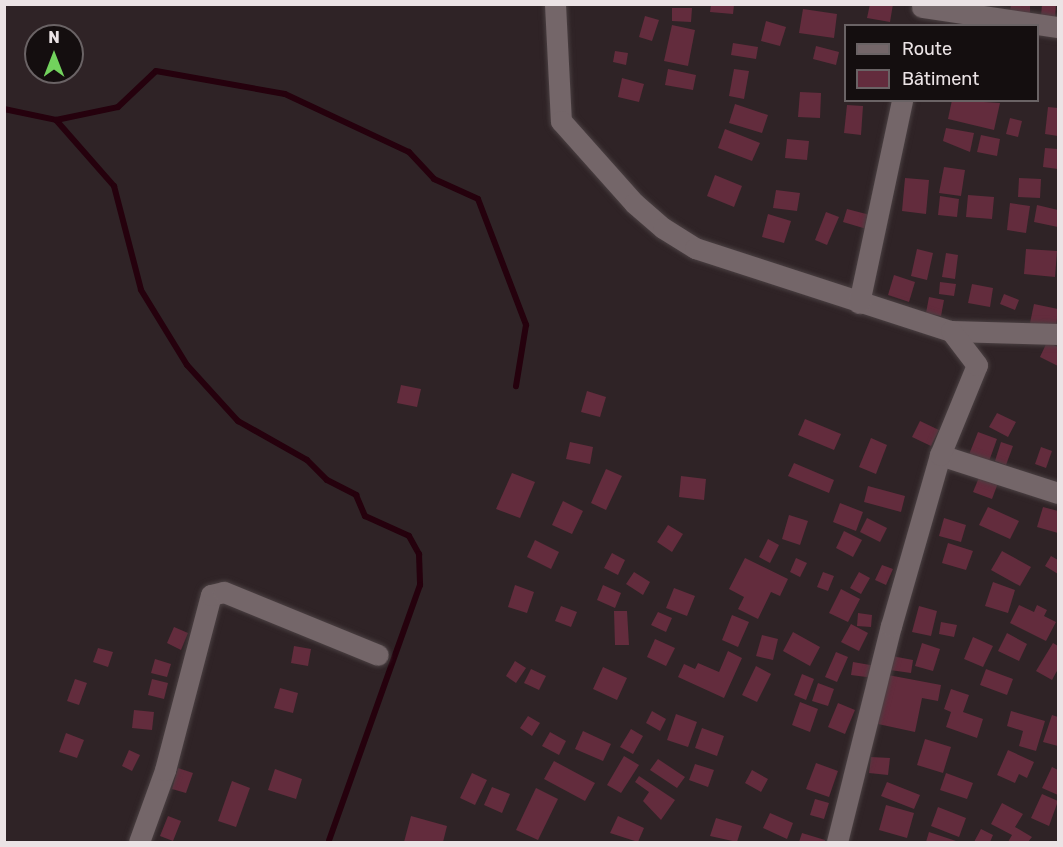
<!DOCTYPE html>
<meta charset="utf-8">
<style>
body{margin:0}
#map{position:relative;width:1063px;height:847px;overflow:hidden;background:#2f2326;font-family:Rubik,sans-serif}
div>[style]{position:absolute}
[style*='--x']{left:calc(var(--x)*1px);top:calc(var(--y)*1px);width:calc(var(--w)*1px);rotate:calc(var(--a)*1deg)}
.stream>*{height:6px;margin:-3px;padding:0 3px;transform-origin:3px;border-radius:3px;background:#25010d}
.building>*{inset:0;background:#632c3d}
.roads{filter:drop-shadow(0 0 2px #4a4042) drop-shadow(0 0 2px #4a4042)}
.street>*{height:21px;margin:-10.5px;padding:0 10.5px;transform-origin:10.5px;border-radius:10.5px;background:#746669}
span{translate:-50% -50%;white-space:nowrap;text-align:center;line-height:1.15;-webkit-text-stroke:4.5px #140e0f;paint-order:stroke}
.frame{position:absolute;inset:0;border:6px solid #ebe3e5;pointer-events:none}
.legend{position:absolute;left:844px;top:24px;width:195px;height:78px;box-sizing:border-box;background:#140e0f;border:2px solid #6a6365;margin:0;padding:8px 10px;list-style:none;font-size:18px;color:#ebe3e5}
.legend li{display:flex;align-items:center;gap:12px;height:30px}
.legend b{width:30px;border:2px solid #6a6365}
.north{position:absolute;left:24px;top:24px;width:60px;height:60px;box-sizing:border-box;background:#140e0f;border:2px solid #6a6365;border-radius:50%;rotate:0deg;font-size:16px;font-weight:700;line-height:24px;text-align:center;color:#ebe3e5}
.north::after{content:'';display:block;margin:auto;width:21px;height:27px;background:#72d25d;clip-path:polygon(50% 0,100% 100%,50% 72%,0 100%)}
</style>
<div id="map">
<div class="stream">
<div style="--x:4;--y:109;--w:53;--a:11.9"></div>
<div style="--x:56;--y:120;--w:88;--a:48.7"></div>
<div style="--x:114;--y:186;--w:107;--a:75.4"></div>
<div style="--x:141;--y:290;--w:88;--a:58.5"></div>
<div style="--x:187;--y:365;--w:76;--a:47.7"></div>
<div style="--x:238;--y:421;--w:79;--a:29.5"></div>
<div style="--x:307;--y:460;--w:28;--a:45"></div>
<div style="--x:327;--y:480;--w:33;--a:27"></div>
<div style="--x:356;--y:495;--w:23;--a:67"></div>
<div style="--x:365;--y:516;--w:48;--a:24.4"></div>
<div style="--x:409;--y:536;--w:21;--a:61"></div>
<div style="--x:419;--y:554;--w:31;--a:88"></div>
<div style="--x:420;--y:585;--w:271;--a:109.6"></div>
<div style="--x:56;--y:120;--w:63;--a:-11.8"></div>
<div style="--x:118;--y:107;--w:52;--a:-43.5"></div>
<div style="--x:156;--y:71;--w:131;--a:10.1"></div>
<div style="--x:285;--y:94;--w:137;--a:25.1"></div>
<div style="--x:409;--y:152;--w:37;--a:47"></div>
<div style="--x:434;--y:179;--w:48;--a:24.4"></div>
<div style="--x:478;--y:199;--w:135;--a:69.1"></div>
<div style="--x:526;--y:325;--w:62;--a:99.3"></div>
</div>
<div class="building">
<div style="clip-path:polygon(870px 4px,893px 4px,890px 22px,867px 18px)"></div>
<div style="clip-path:polygon(1011px 4px,1030px 4px,1030px 14px,1010px 12px)"></div>
<div style="clip-path:polygon(1042px 4px,1056px 4px,1055px 18px,1041px 17px)"></div>
<div style="clip-path:polygon(711px 5px,734px 5px,733px 14px,710px 12px)"></div>
<div style="clip-path:polygon(672px 8px,692px 8px,691px 22px,672px 21px)"></div>
<div style="clip-path:polygon(803px 9px,837px 14px,834px 38px,799px 33px)"></div>
<div style="clip-path:polygon(645px 16px,659px 20px,652px 41px,639px 37px)"></div>
<div style="clip-path:polygon(766px 21px,786px 27px,780px 46px,761px 41px)"></div>
<div style="clip-path:polygon(672px 25px,695px 30px,688px 66px,664px 61px)"></div>
<div style="clip-path:polygon(733px 43px,758px 47px,756px 59px,731px 55px)"></div>
<div style="clip-path:polygon(816px 46px,839px 52px,836px 65px,813px 59px)"></div>
<div style="clip-path:polygon(615px 51px,628px 53px,626px 65px,613px 62px)"></div>
<div style="clip-path:polygon(668px 69px,696px 75px,693px 90px,665px 85px)"></div>
<div style="clip-path:polygon(734px 69px,749px 71px,744px 99px,729px 96px)"></div>
<div style="clip-path:polygon(622px 78px,644px 84px,639px 102px,618px 97px)"></div>
<div style="clip-path:polygon(800px 92px,821px 93px,820px 118px,798px 117px)"></div>
<div style="clip-path:polygon(952px 100px,1000px 103px,994px 130px,948px 119px)"></div>
<div style="clip-path:polygon(735px 104px,768px 115px,762px 133px,729px 123px)"></div>
<div style="clip-path:polygon(847px 105px,863px 106px,861px 135px,844px 133px)"></div>
<div style="clip-path:polygon(1048px 107px,1058px 108px,1058px 136px,1045px 134px)"></div>
<div style="clip-path:polygon(1010px 118px,1022px 121px,1018px 137px,1006px 134px)"></div>
<div style="clip-path:polygon(946px 128px,974px 133px,970px 152px,943px 141px)"></div>
<div style="clip-path:polygon(725px 129px,760px 143px,752px 161px,718px 148px)"></div>
<div style="clip-path:polygon(981px 135px,1000px 139px,997px 156px,977px 152px)"></div>
<div style="clip-path:polygon(787px 139px,809px 141px,807px 160px,785px 158px)"></div>
<div style="clip-path:polygon(1045px 148px,1058px 149px,1058px 169px,1043px 167px)"></div>
<div style="clip-path:polygon(944px 167px,965px 170px,961px 196px,939px 193px)"></div>
<div style="clip-path:polygon(715px 175px,742px 186px,734px 207px,707px 196px)"></div>
<div style="clip-path:polygon(905px 178px,929px 180px,926px 214px,902px 211px)"></div>
<div style="clip-path:polygon(1019px 178px,1041px 179px,1040px 198px,1018px 197px)"></div>
<div style="clip-path:polygon(776px 190px,800px 193px,797px 211px,773px 208px)"></div>
<div style="clip-path:polygon(968px 195px,994px 197px,992px 219px,966px 217px)"></div>
<div style="clip-path:polygon(940px 196px,959px 199px,957px 217px,938px 215px)"></div>
<div style="clip-path:polygon(1010px 203px,1030px 206px,1026px 233px,1007px 230px)"></div>
<div style="clip-path:polygon(1037px 205px,1058px 210px,1058px 227px,1034px 222px)"></div>
<div style="clip-path:polygon(847px 209px,874px 216px,870px 230px,843px 222px)"></div>
<div style="clip-path:polygon(826px 212px,839px 217px,827px 245px,815px 240px)"></div>
<div style="clip-path:polygon(768px 214px,791px 221px,784px 243px,762px 237px)"></div>
<div style="clip-path:polygon(917px 249px,933px 253px,927px 280px,911px 276px)"></div>
<div style="clip-path:polygon(1026px 249px,1057px 251px,1055px 277px,1024px 274px)"></div>
<div style="clip-path:polygon(946px 253px,958px 255px,955px 279px,942px 277px)"></div>
<div style="clip-path:polygon(894px 275px,915px 282px,909px 302px,888px 295px)"></div>
<div style="clip-path:polygon(940px 282px,956px 284px,954px 296px,939px 294px)"></div>
<div style="clip-path:polygon(972px 284px,993px 288px,990px 307px,968px 303px)"></div>
<div style="clip-path:polygon(1004px 294px,1019px 300px,1015px 310px,1000px 304px)"></div>
<div style="clip-path:polygon(929px 297px,944px 300px,941px 316px,926px 313px)"></div>
<div style="clip-path:polygon(1034px 304px,1058px 309px,1056px 328px,1030px 323px)"></div>
<div style="clip-path:polygon(1047px 342px,1058px 347px,1058px 366px,1040px 357px)"></div>
<div style="clip-path:polygon(401px 385px,421px 389px,417px 407px,397px 403px)"></div>
<div style="clip-path:polygon(587px 391px,606px 397px,600px 417px,581px 412px)"></div>
<div style="clip-path:polygon(997px 413px,1016px 422px,1008px 437px,989px 427px)"></div>
<div style="clip-path:polygon(805px 419px,841px 434px,834px 450px,798px 435px)"></div>
<div style="clip-path:polygon(920px 421px,939px 430px,931px 446px,912px 437px)"></div>
<div style="clip-path:polygon(978px 432px,997px 439px,988px 464px,968px 457px)"></div>
<div style="clip-path:polygon(871px 438px,887px 445px,876px 474px,859px 467px)"></div>
<div style="clip-path:polygon(570px 442px,593px 447px,590px 464px,566px 459px)"></div>
<div style="clip-path:polygon(1001px 442px,1013px 446px,1006px 465px,995px 461px)"></div>
<div style="clip-path:polygon(1041px 447px,1052px 451px,1046px 468px,1035px 464px)"></div>
<div style="clip-path:polygon(794px 463px,834px 480px,829px 493px,788px 476px)"></div>
<div style="clip-path:polygon(606px 469px,622px 476px,606px 510px,591px 503px)"></div>
<div style="clip-path:polygon(512px 473px,535px 482px,520px 518px,496px 509px)"></div>
<div style="clip-path:polygon(980px 475px,998px 483px,992px 499px,973px 492px)"></div>
<div style="clip-path:polygon(681px 476px,706px 479px,704px 500px,679px 497px)"></div>
<div style="clip-path:polygon(868px 486px,905px 496px,901px 512px,864px 502px)"></div>
<div style="clip-path:polygon(563px 501px,583px 511px,572px 534px,552px 525px)"></div>
<div style="clip-path:polygon(840px 503px,863px 512px,856px 531px,833px 522px)"></div>
<div style="clip-path:polygon(988px 507px,1019px 521px,1010px 539px,979px 525px)"></div>
<div style="clip-path:polygon(1043px 507px,1058px 511px,1058px 533px,1037px 527px)"></div>
<div style="clip-path:polygon(789px 515px,808px 521px,800px 545px,782px 539px)"></div>
<div style="clip-path:polygon(867px 518px,887px 528px,880px 542px,860px 532px)"></div>
<div style="clip-path:polygon(944px 518px,966px 525px,961px 542px,939px 536px)"></div>
<div style="clip-path:polygon(668px 525px,683px 534px,672px 552px,657px 542px)"></div>
<div style="clip-path:polygon(844px 531px,862px 540px,853px 557px,836px 548px)"></div>
<div style="clip-path:polygon(768px 539px,779px 545px,770px 563px,759px 557px)"></div>
<div style="clip-path:polygon(535px 540px,559px 552px,551px 569px,527px 557px)"></div>
<div style="clip-path:polygon(948px 543px,973px 551px,966px 570px,942px 563px)"></div>
<div style="clip-path:polygon(1002px 551px,1031px 567px,1020px 586px,991px 570px)"></div>
<div style="clip-path:polygon(612px 553px,625px 560px,618px 575px,604px 568px)"></div>
<div style="clip-path:polygon(1051px 556px,1058px 560px,1058px 574px,1045px 566px)"></div>
<div style="clip-path:polygon(745px 558px,788px 579px,780px 596px,771px 592px,758px 619px,738px 609px,744px 597px,729px 589px)"></div>
<div style="clip-path:polygon(796px 558px,807px 563px,800px 577px,790px 572px)"></div>
<div style="clip-path:polygon(882px 565px,893px 569px,886px 585px,875px 580px)"></div>
<div style="clip-path:polygon(634px 572px,650px 582px,643px 595px,626px 584px)"></div>
<div style="clip-path:polygon(823px 572px,834px 576px,828px 591px,817px 587px)"></div>
<div style="clip-path:polygon(859px 572px,870px 578px,861px 594px,850px 588px)"></div>
<div style="clip-path:polygon(993px 582px,1015px 590px,1008px 613px,985px 606px)"></div>
<div style="clip-path:polygon(515px 585px,534px 592px,527px 613px,508px 607px)"></div>
<div style="clip-path:polygon(603px 585px,621px 593px,615px 608px,597px 600px)"></div>
<div style="clip-path:polygon(674px 588px,695px 596px,687px 616px,666px 608px)"></div>
<div style="clip-path:polygon(841px 589px,860px 599px,848px 622px,829px 613px)"></div>
<div style="clip-path:polygon(1019px 605px,1034px 612px,1037px 605px,1047px 610px,1044px 616px,1056px 622px,1046px 641px,1010px 623px)"></div>
<div style="clip-path:polygon(561px 606px,577px 612px,571px 627px,555px 621px)"></div>
<div style="clip-path:polygon(919px 606px,937px 611px,931px 636px,912px 632px)"></div>
<div style="clip-path:polygon(614px 611px,627px 611px,629px 645px,615px 645px)"></div>
<div style="clip-path:polygon(658px 612px,672px 618px,666px 632px,651px 625px)"></div>
<div style="clip-path:polygon(858px 613px,872px 615px,871px 627px,857px 626px)"></div>
<div style="clip-path:polygon(732px 615px,749px 622px,738px 647px,722px 640px)"></div>
<div style="clip-path:polygon(941px 622px,957px 625px,954px 637px,939px 634px)"></div>
<div style="clip-path:polygon(851px 624px,868px 633px,859px 651px,841px 642px)"></div>
<div style="clip-path:polygon(174px 627px,188px 633px,181px 650px,167px 643px)"></div>
<div style="clip-path:polygon(793px 632px,820px 647px,810px 666px,783px 651px)"></div>
<div style="clip-path:polygon(1007px 633px,1027px 644px,1019px 661px,998px 651px)"></div>
<div style="clip-path:polygon(762px 635px,778px 639px,773px 660px,756px 656px)"></div>
<div style="clip-path:polygon(973px 637px,993px 646px,983px 667px,964px 659px)"></div>
<div style="clip-path:polygon(655px 639px,675px 648px,666px 666px,647px 657px)"></div>
<div style="clip-path:polygon(922px 643px,940px 649px,933px 671px,915px 666px)"></div>
<div style="clip-path:polygon(1053px 643px,1058px 646px,1058px 669px,1052px 680px,1036px 671px)"></div>
<div style="clip-path:polygon(294px 646px,311px 649px,308px 666px,291px 663px)"></div>
<div style="clip-path:polygon(98px 648px,113px 652px,108px 667px,93px 662px)"></div>
<div style="clip-path:polygon(728px 651px,742px 658px,724px 698px,678px 677px,684px 664px,695px 669px,698px 663px,719px 672px)"></div>
<div style="clip-path:polygon(836px 652px,848px 657px,837px 682px,825px 677px)"></div>
<div style="clip-path:polygon(892px 656px,913px 660px,911px 673px,890px 670px)"></div>
<div style="clip-path:polygon(155px 659px,171px 664px,167px 677px,151px 673px)"></div>
<div style="clip-path:polygon(515px 661px,526px 668px,516px 683px,506px 676px)"></div>
<div style="clip-path:polygon(853px 662px,876px 666px,874px 678px,851px 675px)"></div>
<div style="clip-path:polygon(756px 666px,771px 674px,757px 702px,742px 695px)"></div>
<div style="clip-path:polygon(603px 667px,627px 678px,617px 700px,593px 689px)"></div>
<div style="clip-path:polygon(531px 669px,546px 676px,539px 690px,524px 683px)"></div>
<div style="clip-path:polygon(986px 669px,1013px 679px,1007px 695px,980px 685px)"></div>
<div style="clip-path:polygon(802px 674px,814px 679px,806px 700px,794px 695px)"></div>
<div style="clip-path:polygon(888px 675px,941px 685px,938px 701px,922px 698px,915px 732px,878px 724px)"></div>
<div style="clip-path:polygon(75px 679px,87px 683px,79px 705px,67px 701px)"></div>
<div style="clip-path:polygon(152px 679px,168px 683px,164px 699px,148px 695px)"></div>
<div style="clip-path:polygon(818px 683px,834px 689px,828px 706px,812px 701px)"></div>
<div style="clip-path:polygon(280px 688px,298px 693px,293px 713px,274px 708px)"></div>
<div style="clip-path:polygon(951px 689px,969px 695px,963px 712px,983px 719px,977px 738px,946px 727px,951px 712px,944px 709px)"></div>
<div style="clip-path:polygon(800px 702px,818px 709px,810px 732px,792px 725px)"></div>
<div style="clip-path:polygon(838px 703px,855px 710px,845px 734px,828px 727px)"></div>
<div style="clip-path:polygon(134px 710px,154px 712px,152px 730px,132px 728px)"></div>
<div style="clip-path:polygon(652px 711px,666px 719px,660px 731px,646px 723px)"></div>
<div style="clip-path:polygon(1011px 711px,1045px 721px,1036px 751px,1019px 746px,1023px 731px,1007px 726px)"></div>
<div style="clip-path:polygon(676px 714px,697px 722px,688px 747px,667px 740px)"></div>
<div style="clip-path:polygon(1052px 715px,1058px 717px,1058px 746px,1043px 742px)"></div>
<div style="clip-path:polygon(528px 716px,540px 723px,532px 736px,520px 728px)"></div>
<div style="clip-path:polygon(702px 728px,724px 736px,717px 756px,695px 748px)"></div>
<div style="clip-path:polygon(631px 729px,643px 736px,633px 754px,620px 747px)"></div>
<div style="clip-path:polygon(583px 731px,611px 744px,603px 761px,575px 749px)"></div>
<div style="clip-path:polygon(550px 732px,566px 741px,559px 755px,542px 746px)"></div>
<div style="clip-path:polygon(66px 733px,84px 740px,77px 758px,59px 752px)"></div>
<div style="clip-path:polygon(925px 739px,951px 747px,943px 773px,917px 765px)"></div>
<div style="clip-path:polygon(129px 750px,140px 755px,132px 771px,122px 766px)"></div>
<div style="clip-path:polygon(1008px 750px,1034px 762px,1027px 778px,1019px 774px,1015px 783px,997px 775px)"></div>
<div style="clip-path:polygon(624px 756px,639px 765px,621px 793px,607px 785px)"></div>
<div style="clip-path:polygon(871px 757px,890px 758px,888px 775px,869px 773px)"></div>
<div style="clip-path:polygon(658px 759px,685px 777px,677px 788px,650px 770px)"></div>
<div style="clip-path:polygon(554px 761px,595px 783px,585px 801px,544px 779px)"></div>
<div style="clip-path:polygon(816px 763px,838px 771px,829px 797px,806px 789px)"></div>
<div style="clip-path:polygon(695px 764px,714px 770px,708px 787px,689px 780px)"></div>
<div style="clip-path:polygon(1052px 767px,1058px 770px,1058px 795px,1042px 788px)"></div>
<div style="clip-path:polygon(178px 768px,193px 773px,186px 793px,172px 789px)"></div>
<div style="clip-path:polygon(275px 769px,302px 779px,296px 799px,268px 790px)"></div>
<div style="clip-path:polygon(752px 770px,768px 779px,761px 792px,745px 783px)"></div>
<div style="clip-path:polygon(472px 773px,487px 780px,475px 805px,460px 798px)"></div>
<div style="clip-path:polygon(946px 773px,973px 783px,967px 799px,940px 790px)"></div>
<div style="clip-path:polygon(639px 776px,675px 800px,661px 820px,643px 801px,649px 792px,635px 782px)"></div>
<div style="clip-path:polygon(232px 781px,250px 788px,236px 827px,218px 821px)"></div>
<div style="clip-path:polygon(887px 782px,920px 795px,914px 809px,881px 796px)"></div>
<div style="clip-path:polygon(492px 787px,510px 794px,502px 813px,484px 805px)"></div>
<div style="clip-path:polygon(536px 788px,558px 799px,538px 840px,516px 830px)"></div>
<div style="clip-path:polygon(1042px 794px,1058px 801px,1049px 826px,1031px 818px)"></div>
<div style="clip-path:polygon(815px 799px,829px 803px,824px 819px,810px 815px)"></div>
<div style="clip-path:polygon(1002px 803px,1023px 814px,1015px 827px,1032px 837px,1028px 842px,1008px 842px,1012px 835px,991px 824px)"></div>
<div style="clip-path:polygon(886px 805px,914px 813px,907px 838px,879px 830px)"></div>
<div style="clip-path:polygon(938px 807px,966px 818px,959px 837px,931px 826px)"></div>
<div style="clip-path:polygon(770px 813px,793px 823px,787px 839px,763px 828px)"></div>
<div style="clip-path:polygon(168px 816px,181px 821px,173px 841px,160px 836px)"></div>
<div style="clip-path:polygon(411px 816px,447px 826px,443px 842px,404px 842px)"></div>
<div style="clip-path:polygon(618px 816px,644px 828px,638px 842px,610px 833px)"></div>
<div style="clip-path:polygon(716px 818px,742px 826px,737px 842px,710px 836px)"></div>
<div style="clip-path:polygon(981px 829px,993px 835px,990px 842px,974px 842px)"></div>
<div style="clip-path:polygon(929px 832px,956px 841px,955px 842px,926px 842px)"></div>
<div style="clip-path:polygon(802px 833px,825px 840px,825px 842px,799px 842px)"></div>
</div>
<div class="roads">
<div class="street">
<div style="--x:555;--y:4;--w:117;--a:87.1"></div>
<div style="--x:561;--y:121;--w:110;--a:48.3"></div>
<div style="--x:634;--y:203;--w:38;--a:41"></div>
<div style="--x:663;--y:228;--w:38;--a:32"></div>
<div style="--x:695;--y:248;--w:269;--a:18"></div>
<div style="--x:951;--y:331;--w:107;--a:1.6"></div>
<div style="--x:922;--y:7;--w:137;--a:8.4"></div>
<div style="--x:859;--y:303;--w:208;--a:-78"></div>
<div style="--x:940;--y:455;--w:124;--a:17.9"></div>
<div style="--x:139;--y:842;--w:77;--a:-70.1"></div>
<div style="--x:165;--y:770;--w:181;--a:-75.3"></div>
<div style="--x:211;--y:595;--w:13;--a:-13"></div>
<div style="--x:224;--y:592;--w:166;--a:22.2"></div>
<div style="--x:837;--y:842;--w:223;--a:-76"></div>
<div style="--x:891;--y:626;--w:178;--a:-74"></div>
<div style="--x:940;--y:455;--w:97;--a:-67.7"></div>
<div style="--x:977;--y:365;--w:43;--a:-127.4"></div>
</div>
</div>
<div class="frame"></div>
<ul class="legend">
<li><b style="height:8px;background:#746669"></b>Route</li>
<li><b style="height:16px;background:#632c3d"></b>Bâtiment</li>
</ul>
<div class="north">N</div>
</div>
